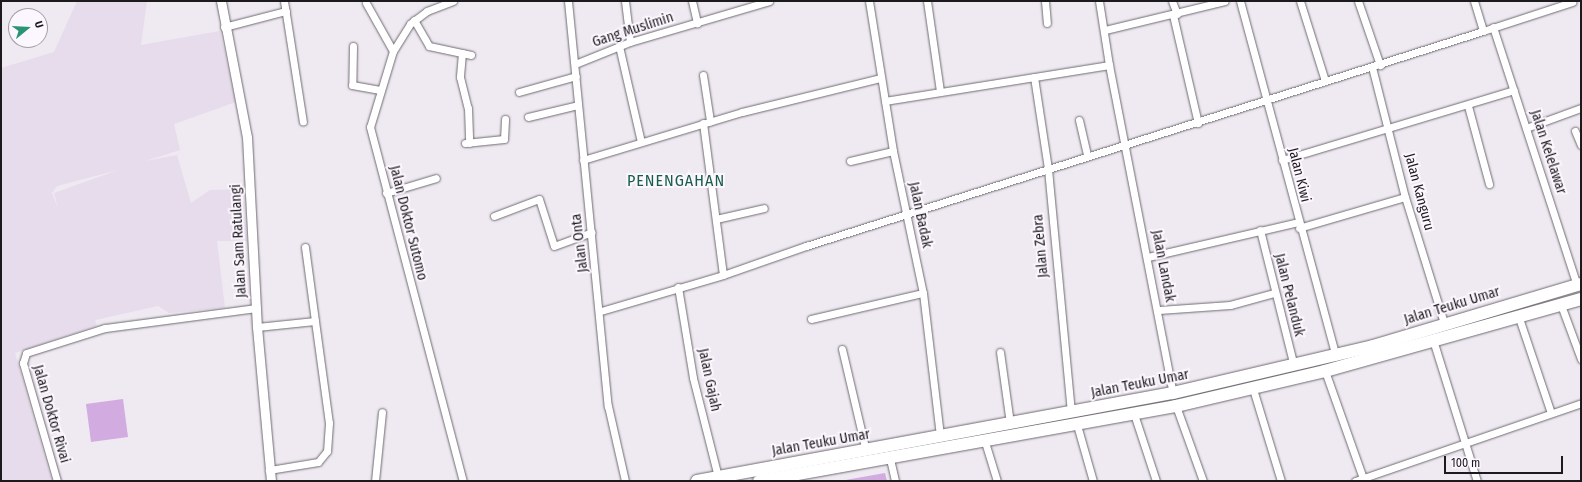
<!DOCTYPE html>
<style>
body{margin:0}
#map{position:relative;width:1582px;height:482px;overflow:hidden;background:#efe9f1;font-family:"Fira Sans Condensed",sans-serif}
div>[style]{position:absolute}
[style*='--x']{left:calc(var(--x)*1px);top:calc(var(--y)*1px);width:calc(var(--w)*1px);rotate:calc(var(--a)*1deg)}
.built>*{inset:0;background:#e7dceb}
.green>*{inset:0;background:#d2abe0}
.roads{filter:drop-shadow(0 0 1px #6f6a71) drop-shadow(0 0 1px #6f6a71)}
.minor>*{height:7px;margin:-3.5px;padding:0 3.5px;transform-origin:3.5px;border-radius:3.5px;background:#fff}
.tertiary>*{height:9px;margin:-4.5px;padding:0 4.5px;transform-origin:4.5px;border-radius:4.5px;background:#fff}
.trunk>*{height:12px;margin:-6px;padding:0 6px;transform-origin:6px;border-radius:6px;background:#fff}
span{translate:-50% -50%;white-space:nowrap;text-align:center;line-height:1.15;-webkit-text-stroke:4px #fcf6ff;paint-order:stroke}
.street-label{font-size:14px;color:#1c1a1d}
.quarter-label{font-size:16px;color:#175f48;letter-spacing:1px}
.frame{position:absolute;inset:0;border:2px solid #1c1a1d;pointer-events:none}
.north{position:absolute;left:8px;top:8px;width:40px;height:40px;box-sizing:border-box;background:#fcf6ff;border:1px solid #a29ea5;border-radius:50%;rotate:72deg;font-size:11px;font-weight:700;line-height:16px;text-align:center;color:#1c1a1d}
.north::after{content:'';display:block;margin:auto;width:14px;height:18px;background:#2b9472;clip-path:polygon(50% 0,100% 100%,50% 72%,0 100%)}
.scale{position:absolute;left:1444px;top:456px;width:119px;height:18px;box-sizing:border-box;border:2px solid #1c1a1d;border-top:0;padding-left:5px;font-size:12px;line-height:14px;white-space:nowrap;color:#1c1a1d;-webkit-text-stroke:3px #fcf6ff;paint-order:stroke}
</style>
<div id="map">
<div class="built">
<div style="clip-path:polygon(evenodd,77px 1px,147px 1px,141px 45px,220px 31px,236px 102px,174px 124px,180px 150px,145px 161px,177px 155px,191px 203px,210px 190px,242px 189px,247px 241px,217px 241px,225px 308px,169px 313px,158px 306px,95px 320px,97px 326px,15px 353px,52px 481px,1px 481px,1px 68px,54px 52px,77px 1px,118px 170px,54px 193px,58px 208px,52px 193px,57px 186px,118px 170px)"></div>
</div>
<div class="green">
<div style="clip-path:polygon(123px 399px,128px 437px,91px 442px,86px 404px)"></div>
<div style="clip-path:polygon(885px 473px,887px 481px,840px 481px)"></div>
</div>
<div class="roads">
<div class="minor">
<div style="--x:284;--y:1;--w:122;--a:81.1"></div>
<div style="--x:453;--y:1;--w:28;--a:159"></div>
<div style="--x:427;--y:11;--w:21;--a:143"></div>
<div style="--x:410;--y:24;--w:32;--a:122"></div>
<div style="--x:393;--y:51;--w:79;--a:106.8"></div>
<div style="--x:370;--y:127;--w:366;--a:75.3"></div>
<div style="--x:568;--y:1;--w:407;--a:84.4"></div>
<div style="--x:608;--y:406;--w:77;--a:77.2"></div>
<div style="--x:625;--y:1;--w:41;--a:83"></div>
<div style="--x:692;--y:1;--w:23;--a:77"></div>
<div style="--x:869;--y:1;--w:152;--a:80.9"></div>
<div style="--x:893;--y:151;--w:145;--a:78.1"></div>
<div style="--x:923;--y:293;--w:144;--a:83.2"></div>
<div style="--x:927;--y:1;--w:91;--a:81.8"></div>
<div style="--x:1045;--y:1;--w:22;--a:85"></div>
<div style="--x:1099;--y:1;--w:65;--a:81.1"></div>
<div style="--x:1109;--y:65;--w:334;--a:79"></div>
<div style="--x:1172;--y:1;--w:14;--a:69"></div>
<div style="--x:1240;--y:1;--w:368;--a:74.9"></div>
<div style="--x:1300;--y:1;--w:84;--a:72.6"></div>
<div style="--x:1358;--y:1;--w:68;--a:71"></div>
<div style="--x:1474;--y:1;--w:31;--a:73"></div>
<div style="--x:1483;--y:31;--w:94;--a:-18"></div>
<div style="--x:366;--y:3;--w:55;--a:60.6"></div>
<div style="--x:1173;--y:15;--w:111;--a:77"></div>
<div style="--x:414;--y:20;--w:30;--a:60"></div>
<div style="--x:429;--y:46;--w:43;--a:12.1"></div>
<div style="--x:224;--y:27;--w:64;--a:-14.5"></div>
<div style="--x:1493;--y:27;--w:272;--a:72"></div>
<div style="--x:1105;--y:30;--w:123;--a:-13.6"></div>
<div style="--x:353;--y:46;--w:39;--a:91"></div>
<div style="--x:352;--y:85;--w:27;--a:10"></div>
<div style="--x:619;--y:46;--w:98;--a:77.1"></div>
<div style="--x:462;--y:53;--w:24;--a:95"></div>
<div style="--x:460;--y:77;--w:32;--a:76"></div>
<div style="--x:468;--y:108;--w:35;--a:88"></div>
<div style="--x:575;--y:64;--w:59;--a:-21.8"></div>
<div style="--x:630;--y:42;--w:145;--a:-16.4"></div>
<div style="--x:1372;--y:67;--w:134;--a:75.8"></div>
<div style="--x:1405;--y:197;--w:132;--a:72.8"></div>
<div style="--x:703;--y:75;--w:47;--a:81.3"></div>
<div style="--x:1034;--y:77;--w:93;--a:81.3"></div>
<div style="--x:1048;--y:169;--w:245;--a:84.6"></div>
<div style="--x:519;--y:92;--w:59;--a:-15.7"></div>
<div style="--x:885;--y:101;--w:227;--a:-9.1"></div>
<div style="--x:1468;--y:106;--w:81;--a:74.9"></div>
<div style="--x:528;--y:117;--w:51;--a:-13.5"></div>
<div style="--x:1079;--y:120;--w:37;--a:77"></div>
<div style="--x:703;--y:123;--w:153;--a:82.5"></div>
<div style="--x:1526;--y:128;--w:59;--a:-20"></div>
<div style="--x:1575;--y:131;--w:15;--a:67"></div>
<div style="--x:465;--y:143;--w:39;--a:-6"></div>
<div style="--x:504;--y:139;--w:20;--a:-87"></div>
<div style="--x:583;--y:160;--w:166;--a:-16.8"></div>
<div style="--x:742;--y:112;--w:142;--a:-13.8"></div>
<div style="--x:1282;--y:160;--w:242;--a:-16.8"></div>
<div style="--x:850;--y:161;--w:44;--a:-13.1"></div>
<div style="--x:386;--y:193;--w:52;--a:-16.7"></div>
<div style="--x:494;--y:216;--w:48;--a:-20.7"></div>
<div style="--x:539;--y:199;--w:49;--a:72.3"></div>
<div style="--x:554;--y:246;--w:40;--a:-20.2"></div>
<div style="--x:716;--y:219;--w:49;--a:-12.9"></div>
<div style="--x:1299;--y:228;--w:110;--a:-16.3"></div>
<div style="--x:1260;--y:230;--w:140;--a:76"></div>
<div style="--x:305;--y:247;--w:75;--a:82.3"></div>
<div style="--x:1148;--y:257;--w:154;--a:-13.1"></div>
<div style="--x:678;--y:287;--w:92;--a:80.6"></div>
<div style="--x:693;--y:378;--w:102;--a:75.8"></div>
<div style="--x:1561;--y:305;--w:58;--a:69.7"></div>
<div style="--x:1159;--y:310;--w:71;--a:-4"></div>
<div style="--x:1230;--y:305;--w:46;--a:-15.3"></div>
<div style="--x:601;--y:311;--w:127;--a:-16.4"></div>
<div style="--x:723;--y:275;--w:88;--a:-19.3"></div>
<div style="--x:806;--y:246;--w:710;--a:-17.62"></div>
<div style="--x:1518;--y:315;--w:103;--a:71.4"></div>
<div style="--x:811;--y:319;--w:115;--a:-13.1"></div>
<div style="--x:257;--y:327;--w:58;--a:-5.9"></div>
<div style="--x:315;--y:321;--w:103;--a:82.2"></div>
<div style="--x:329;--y:423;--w:28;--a:94"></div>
<div style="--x:327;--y:451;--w:14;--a:129"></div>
<div style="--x:318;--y:462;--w:50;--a:170.7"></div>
<div style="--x:1433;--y:340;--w:148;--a:72.7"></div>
<div style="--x:842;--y:349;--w:105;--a:76.8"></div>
<div style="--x:1000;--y:352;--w:72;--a:82"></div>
<div style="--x:1325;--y:371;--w:117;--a:70.5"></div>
<div style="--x:1253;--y:389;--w:96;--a:73.1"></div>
<div style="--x:1176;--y:406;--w:80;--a:70.2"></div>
<div style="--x:1134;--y:414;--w:71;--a:71.8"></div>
<div style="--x:1077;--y:425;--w:58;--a:74.1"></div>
<div style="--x:985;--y:442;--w:41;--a:72.9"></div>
<div style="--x:890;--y:459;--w:23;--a:77"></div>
<div style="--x:57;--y:481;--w:123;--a:-106.1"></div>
<div style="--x:23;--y:363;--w:10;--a:-73"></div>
<div style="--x:26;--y:353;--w:83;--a:-17.6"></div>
<div style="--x:105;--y:328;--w:153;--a:-7.5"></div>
<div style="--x:375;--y:481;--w:69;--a:-84.2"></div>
<div style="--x:1355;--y:481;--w:239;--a:-19"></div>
</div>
<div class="tertiary">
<div style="--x:221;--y:1;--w:138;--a:79.2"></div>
<div style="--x:247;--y:137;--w:190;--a:87"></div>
<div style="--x:257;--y:327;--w:155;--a:84.8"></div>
</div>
<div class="trunk">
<div style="--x:697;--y:481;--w:484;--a:-10.5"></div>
<div style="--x:1173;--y:393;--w:205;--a:-13.2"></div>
<div style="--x:1373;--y:346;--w:217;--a:-16.6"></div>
<div style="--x:759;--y:481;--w:424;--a:-10.2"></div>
<div style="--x:1176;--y:406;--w:153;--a:-13.2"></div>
<div style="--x:1325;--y:371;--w:266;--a:-15.7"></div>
</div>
</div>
<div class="street-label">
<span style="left:633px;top:30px;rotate:-18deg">Gang Muslimin</span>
<span style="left:1548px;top:152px;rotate:72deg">Jalan Kelelawar</span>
<span style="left:1299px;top:175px;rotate:76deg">Jalan Kiwi</span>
<span style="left:1419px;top:192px;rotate:75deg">Jalan Kanguru</span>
<span style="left:920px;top:215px;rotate:78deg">Jalan Badak</span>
<span style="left:408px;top:223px;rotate:76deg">Jalan Doktor Sutomo</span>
<span style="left:239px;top:241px;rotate:-93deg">Jalan Sam Ratulangi</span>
<span style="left:580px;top:243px;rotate:-97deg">Jalan Onta</span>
<span style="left:1041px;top:246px;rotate:-95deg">Jalan Zebra</span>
<span style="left:1163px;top:266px;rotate:79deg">Jalan Landak</span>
<span style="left:1289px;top:295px;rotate:76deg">Jalan Pelanduk</span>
<span style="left:1452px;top:306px;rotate:-17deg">Jalan Teuku Umar</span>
<span style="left:709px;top:380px;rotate:78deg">Jalan Gajah</span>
<span style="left:1140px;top:384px;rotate:-11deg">Jalan Teuku Umar</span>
<span style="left:51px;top:414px;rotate:74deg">Jalan Doktor Rivai</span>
<span style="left:821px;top:443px;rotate:-10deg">Jalan Teuku Umar</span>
</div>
<div class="quarter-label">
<span style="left:676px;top:181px">PENENGAHAN</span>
</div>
<div class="frame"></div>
<div class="north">U</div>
<div class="scale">100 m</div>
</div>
